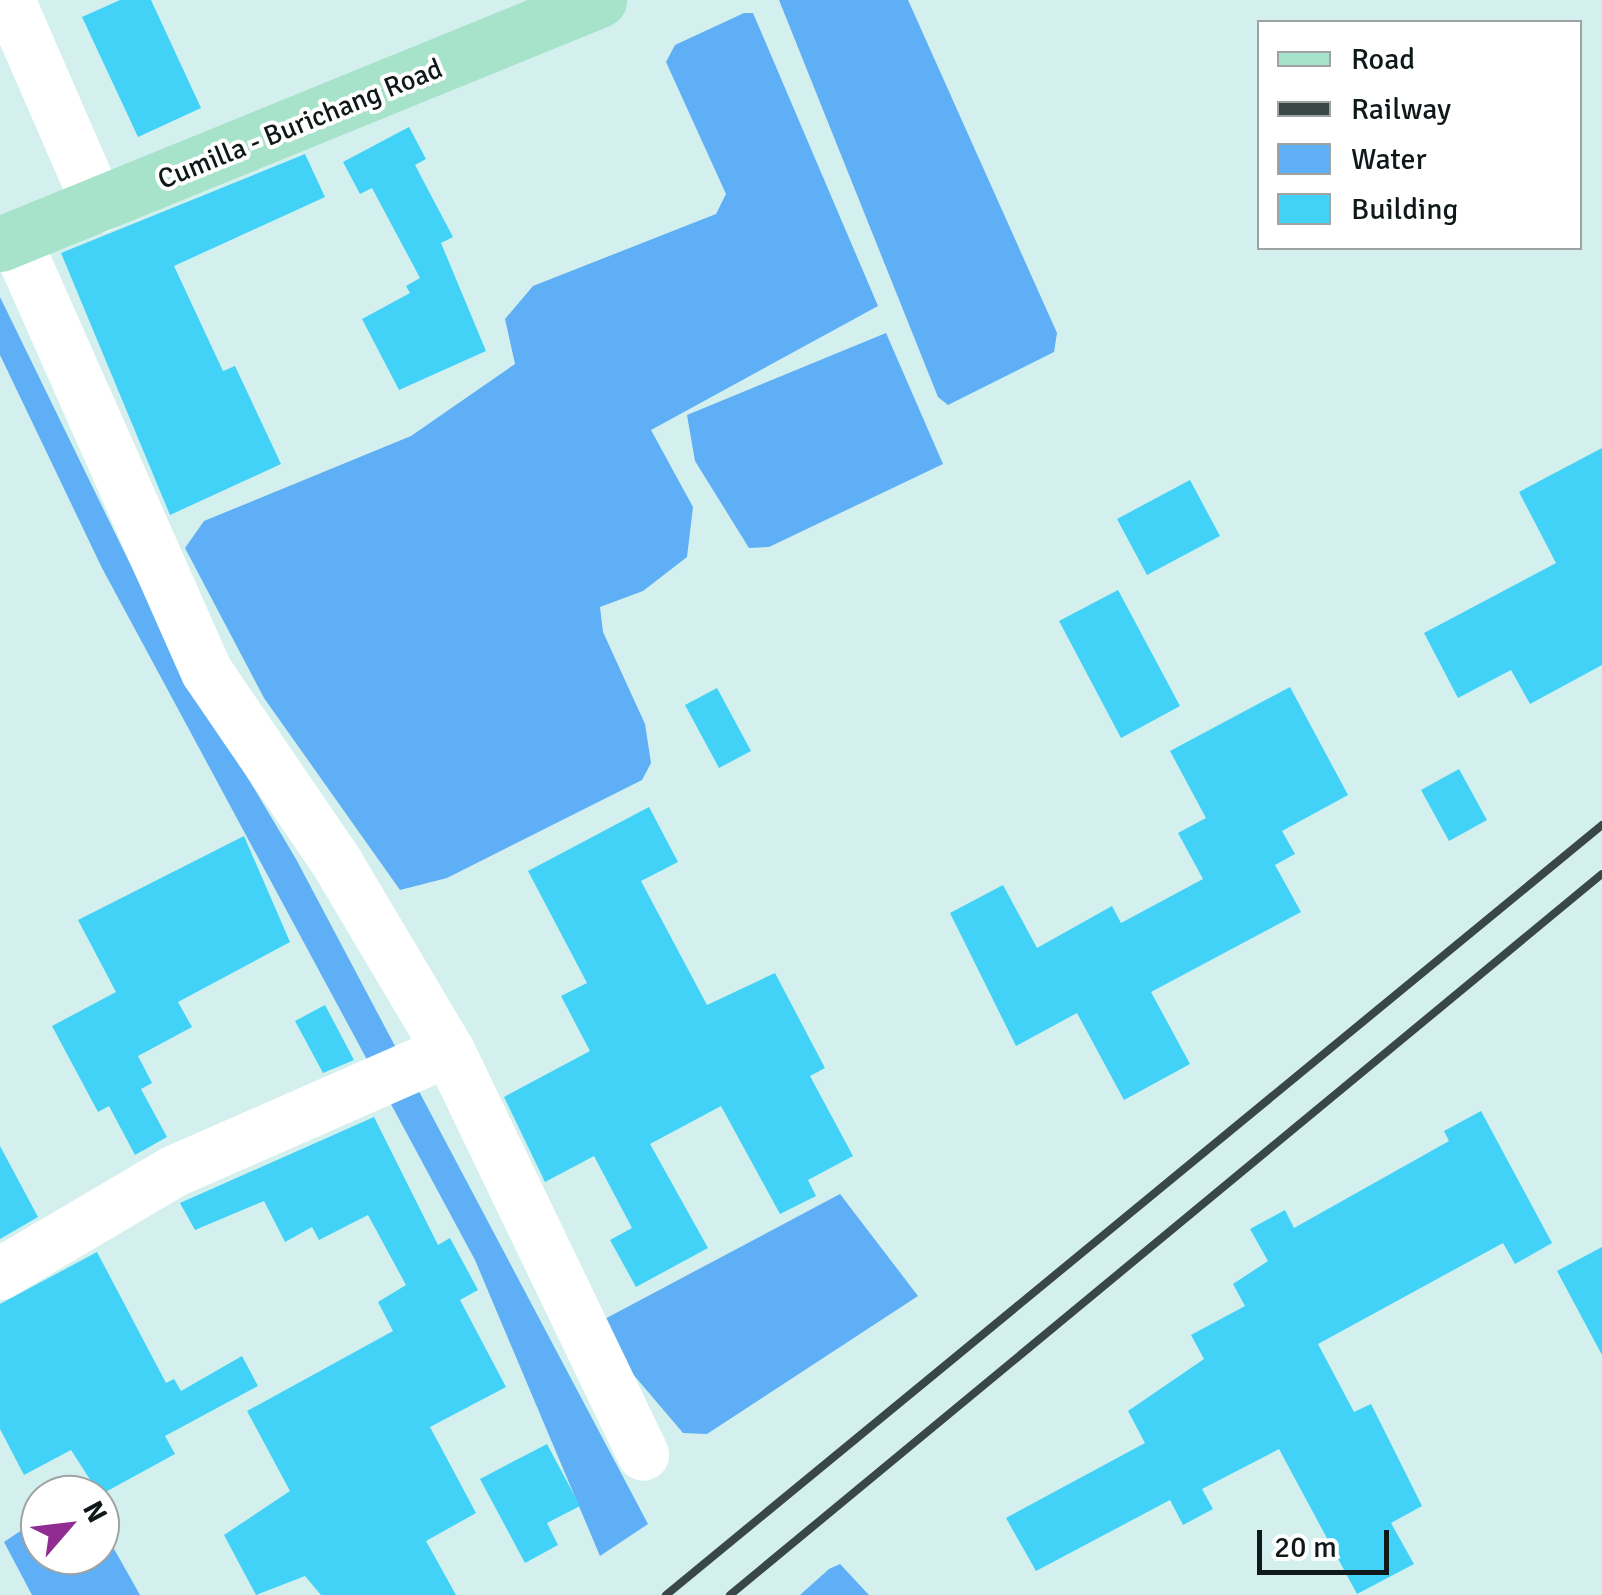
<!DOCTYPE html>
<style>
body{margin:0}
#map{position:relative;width:1602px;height:1595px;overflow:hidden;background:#d3f0ee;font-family:Signika,sans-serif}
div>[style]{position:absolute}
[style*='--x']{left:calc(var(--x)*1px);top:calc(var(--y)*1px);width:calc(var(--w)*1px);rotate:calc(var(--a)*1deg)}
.water>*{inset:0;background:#5eaff5}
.building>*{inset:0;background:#42d2f7}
.minor>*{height:52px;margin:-26px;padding:0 26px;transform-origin:26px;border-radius:26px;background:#fff}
.major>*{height:55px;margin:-27.5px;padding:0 27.5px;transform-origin:27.5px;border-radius:27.5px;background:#a6e3ca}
.rail>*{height:8px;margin:-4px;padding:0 4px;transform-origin:4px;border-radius:4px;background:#394747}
span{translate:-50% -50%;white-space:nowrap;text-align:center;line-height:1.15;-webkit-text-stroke:8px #fff;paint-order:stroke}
.street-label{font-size:28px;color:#0f1919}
.legend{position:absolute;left:1257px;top:20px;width:325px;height:230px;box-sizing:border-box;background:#fff;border:2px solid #9fa3a3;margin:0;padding:12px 18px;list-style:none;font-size:30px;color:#0f1919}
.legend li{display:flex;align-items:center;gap:20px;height:50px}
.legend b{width:50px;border:2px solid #9fa3a3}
.north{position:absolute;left:20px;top:1475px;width:100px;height:100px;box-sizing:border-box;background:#fff;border:2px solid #9fa3a3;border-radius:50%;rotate:62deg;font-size:28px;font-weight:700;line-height:40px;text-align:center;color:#0f1919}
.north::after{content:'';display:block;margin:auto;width:35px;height:45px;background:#912c92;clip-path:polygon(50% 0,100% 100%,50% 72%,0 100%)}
.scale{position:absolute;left:1257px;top:1530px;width:132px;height:45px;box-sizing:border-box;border:5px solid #0f1919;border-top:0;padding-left:12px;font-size:30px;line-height:35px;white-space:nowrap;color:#0f1919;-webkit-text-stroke:8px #fff;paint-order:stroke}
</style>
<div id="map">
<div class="water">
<div style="clip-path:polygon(779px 0,908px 0,1057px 333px,1054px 352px,948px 405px,938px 397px)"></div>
<div style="clip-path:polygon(744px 13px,753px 13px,878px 306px,651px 430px,693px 507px,687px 557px,643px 591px,600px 607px,603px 632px,645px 724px,651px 763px,642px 780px,447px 878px,400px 890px,264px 698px,185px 548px,204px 521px,411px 436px,515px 364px,505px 319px,533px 286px,716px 214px,726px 194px,666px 62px,675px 45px)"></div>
<div style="clip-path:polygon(0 297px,173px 652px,296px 859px,648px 1524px,600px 1556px,475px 1260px,102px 568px,0 355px)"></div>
<div style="clip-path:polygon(886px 333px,943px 464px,769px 547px,749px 548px,695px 461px,687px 415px)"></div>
<div style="clip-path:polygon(840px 1194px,918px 1296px,707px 1434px,683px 1433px,615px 1353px,601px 1321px)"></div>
<div style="clip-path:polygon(40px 1518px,40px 1555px,100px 1555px,100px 1524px,140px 1595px,32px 1595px,4px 1542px)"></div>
<div style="clip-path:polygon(840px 1564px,869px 1595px,800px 1595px,829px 1569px)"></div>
</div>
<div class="building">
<div style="clip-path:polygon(120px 0,151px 0,201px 108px,138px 137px,82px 17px)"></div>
<div style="clip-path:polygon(409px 127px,426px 159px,415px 165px,453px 237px,441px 243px,486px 351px,399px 390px,362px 319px,410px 293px,406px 286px,420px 278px,372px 188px,360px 194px,343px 162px)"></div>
<div style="clip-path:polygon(305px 154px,325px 197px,174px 266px,223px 371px,235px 366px,281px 464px,170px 515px,61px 253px)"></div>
<div style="clip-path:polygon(1602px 448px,1602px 665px,1530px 704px,1511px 670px,1458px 698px,1424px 633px,1556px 563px,1519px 492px)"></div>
<div style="clip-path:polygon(1190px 480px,1220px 536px,1147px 575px,1117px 519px)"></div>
<div style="clip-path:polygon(1118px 590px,1180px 706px,1121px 738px,1059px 621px)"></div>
<div style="clip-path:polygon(1290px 687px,1348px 795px,1282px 831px,1295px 854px,1275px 865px,1301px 912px,1151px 992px,1190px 1064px,1124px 1100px,1077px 1013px,1016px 1046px,950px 913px,1003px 885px,1037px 948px,1112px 906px,1121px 923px,1203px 879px,1178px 833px,1206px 818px,1170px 751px)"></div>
<div style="clip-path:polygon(717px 688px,751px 751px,719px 768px,685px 705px)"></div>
<div style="clip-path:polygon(1459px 769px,1487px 820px,1449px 841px,1421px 790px)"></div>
<div style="clip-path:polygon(649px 807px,678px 862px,641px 881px,707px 1005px,775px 973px,825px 1068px,810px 1076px,853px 1156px,808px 1180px,816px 1196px,780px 1214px,721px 1106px,650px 1144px,708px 1248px,636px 1287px,610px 1240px,632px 1228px,594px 1156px,545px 1182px,504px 1097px,590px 1051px,561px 996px,587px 983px,528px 871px)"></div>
<div style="clip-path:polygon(244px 836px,290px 942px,178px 1002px,192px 1027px,138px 1056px,152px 1083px,141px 1089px,167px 1137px,135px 1155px,109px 1106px,98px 1112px,52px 1026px,116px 992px,78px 920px)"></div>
<div style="clip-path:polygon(325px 1005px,354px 1060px,323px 1073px,295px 1021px)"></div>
<div style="clip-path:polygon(1481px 1111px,1552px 1243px,1515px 1264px,1503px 1243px,1318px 1344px,1354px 1412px,1371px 1404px,1422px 1506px,1391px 1523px,1414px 1564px,1357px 1594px,1279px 1449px,1202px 1489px,1213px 1509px,1183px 1525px,1170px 1500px,1036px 1571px,1006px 1518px,1145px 1443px,1128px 1411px,1204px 1359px,1191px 1335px,1245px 1306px,1233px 1284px,1268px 1261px,1250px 1229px,1285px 1210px,1294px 1228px,1449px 1141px,1444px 1131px)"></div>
<div style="clip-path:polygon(374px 1117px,438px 1245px,450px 1238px,478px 1290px,460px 1300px,506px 1387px,430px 1427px,476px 1513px,426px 1541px,456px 1595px,321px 1595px,305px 1576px,256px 1595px,224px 1535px,290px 1491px,247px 1411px,393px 1331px,378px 1302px,406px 1285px,368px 1215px,319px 1240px,312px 1227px,285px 1242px,264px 1201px,195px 1230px,180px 1203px)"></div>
<div style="clip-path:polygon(0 1146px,38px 1217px,0 1239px)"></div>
<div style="clip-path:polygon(1602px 1247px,1602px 1355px,1557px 1271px)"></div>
<div style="clip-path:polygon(97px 1252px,166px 1383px,174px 1379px,181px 1391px,242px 1356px,258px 1386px,165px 1436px,175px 1454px,100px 1495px,71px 1450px,24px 1475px,0 1429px,0 1304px)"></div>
<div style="clip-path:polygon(547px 1444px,580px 1506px,547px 1523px,558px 1545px,525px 1563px,480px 1479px)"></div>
</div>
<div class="minor">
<div style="--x:9;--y:0;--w:226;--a:66.5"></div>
<div style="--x:15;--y:239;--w:474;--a:66.1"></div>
<div style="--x:207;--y:672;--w:229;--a:55.7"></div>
<div style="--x:336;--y:861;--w:221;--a:59.3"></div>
<div style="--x:449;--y:1051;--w:448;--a:64.3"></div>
<div style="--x:0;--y:1274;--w:203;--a:-30.5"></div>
<div style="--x:175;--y:1171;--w:299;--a:-23.7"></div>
</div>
<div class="major">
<div style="--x:0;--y:244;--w:647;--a:-22.16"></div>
</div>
<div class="rail">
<div style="--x:666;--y:1595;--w:1212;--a:-39.44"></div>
<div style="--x:730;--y:1595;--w:1131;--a:-39.59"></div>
</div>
<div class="street-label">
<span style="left:300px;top:124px;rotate:-22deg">Cumilla - Burichang Road</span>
</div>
<ul class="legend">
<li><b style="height:12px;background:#a6e3ca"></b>Road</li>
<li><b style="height:12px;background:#394747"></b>Railway</li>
<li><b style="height:28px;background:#5eaff5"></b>Water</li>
<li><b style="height:28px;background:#42d2f7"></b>Building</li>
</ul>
<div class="north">N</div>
<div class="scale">20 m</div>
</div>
